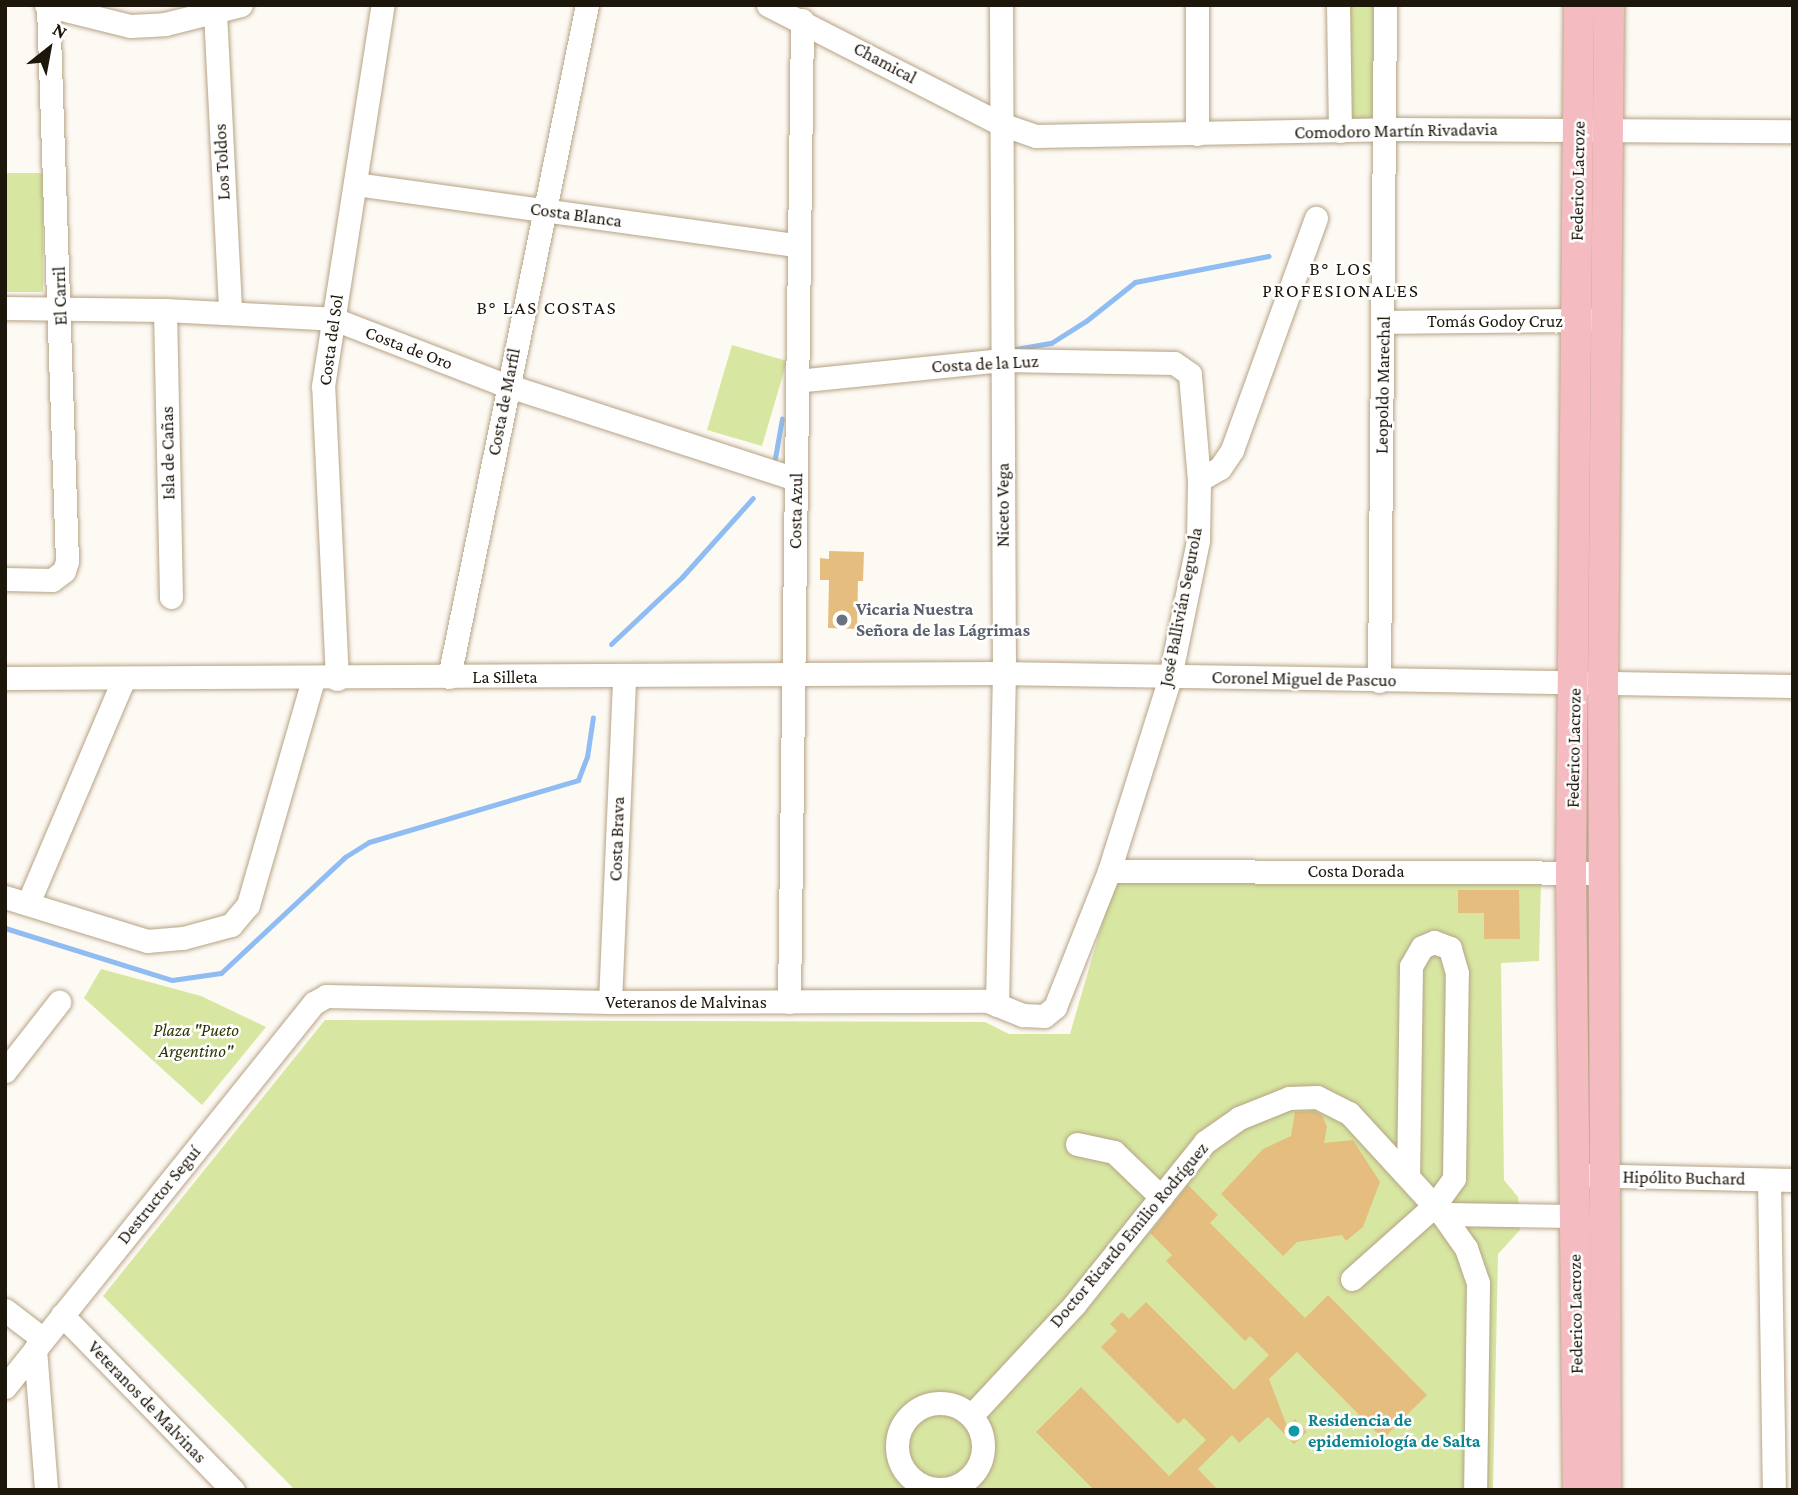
<!DOCTYPE html>
<meta charset="utf-8">
<style>
body{margin:0}
#map{position:relative;width:1798px;height:1495px;overflow:hidden;background:#fdf9f3;font-family:"Crimson Pro",serif}
div>[style]{position:absolute}
[style*='--x']{left:calc(var(--x)*1px);top:calc(var(--y)*1px);width:calc(var(--w)*1px);rotate:calc(var(--a)*1deg)}
.green>*{inset:0;background:#d7e7a2}
.stream>*{height:5px;margin:-2.5px;padding:0 2.5px;transform-origin:2.5px;border-radius:2.5px;background:#8fbcf3}
.building>*{inset:0;background:#e5be7f}
.roads{filter:drop-shadow(0 0 2px #b6a385) drop-shadow(0 0 2px #b6a385)}
.minor>*{height:23px;margin:-11.5px;padding:0 11.5px;transform-origin:11.5px;border-radius:11.5px;background:#fff}
.minor>.ring{margin:-11.5px;padding:0;box-sizing:content-box;background:none;border:23px solid #fff;border-radius:50%}
.major>*{height:30px;margin:-15px;padding:0 15px;transform-origin:15px;border-radius:15px;background:#f4bcc0}
.dots>*{width:19px;height:19px;translate:-50% -50%;box-sizing:border-box;border:4px solid #fff;border-radius:50%}
span{translate:-50% -50%;white-space:nowrap;text-align:center;line-height:1.15;-webkit-text-stroke:5px #fff;paint-order:stroke}
.street-label{font-size:18px;color:#1d160b}
.worship-label{font-size:18px;color:#5b616d;font-weight:700}
.left{translate:0 -50%;text-align:left}
.park-label{font-size:18px;color:#2d3500;font-style:italic}
.culture-label{font-size:18px;color:#0d838f;font-weight:700}
.neighbourhood-label{font-size:19px;color:#1d160b;letter-spacing:2px}
.frame{position:absolute;inset:0;border:7px solid #1d160b;pointer-events:none}
.north{position:absolute;left:14px;top:14px;width:70px;height:70px;-webkit-text-stroke:5px #fff;paint-order:stroke;rotate:31deg;font-size:19px;font-weight:700;line-height:28px;text-align:center;color:#1d160b}
.north::after{content:'';display:block;margin:auto;width:24px;height:32px;background:#1d160b;clip-path:polygon(50% 0,100% 100%,50% 72%,0 100%)}
</style>
<div id="map">
<div class="green">
<div style="clip-path:polygon(1346px 5px,1383px 5px,1384px 127px,1343px 127px)"></div>
<div style="clip-path:polygon(5px 173px,43px 173px,43px 292px,5px 292px)"></div>
<div style="clip-path:polygon(732px 345px,787px 361px,762px 446px,707px 430px)"></div>
<div style="clip-path:polygon(1115px 879px,1541px 882px,1539px 961px,1501px 963px,1504px 1180px,1518px 1197px,1520px 1230px,1498px 1254px,1493px 1490px,295px 1490px,103px 1296px,325px 1020px,985px 1022px,1009px 1034px,1070px 1034px)"></div>
<div style="clip-path:polygon(101px 969px,201px 996px,266px 1027px,202px 1105px,84px 998px)"></div>
</div>
<div class="stream">
<div style="--x:1016;--y:349;--w:36;--a:-10"></div>
<div style="--x:1051;--y:343;--w:41;--a:-32.2"></div>
<div style="--x:1086;--y:321;--w:63;--a:-38.5"></div>
<div style="--x:1135;--y:282;--w:136;--a:-11"></div>
<div style="--x:775;--y:458;--w:40;--a:-80"></div>
<div style="--x:611;--y:644;--w:98;--a:-43.3"></div>
<div style="--x:682;--y:577;--w:106;--a:-48.1"></div>
<div style="--x:5;--y:928;--w:175;--a:17.3"></div>
<div style="--x:172;--y:980;--w:49;--a:-8.1"></div>
<div style="--x:221;--y:973;--w:170;--a:-43.1"></div>
<div style="--x:345;--y:857;--w:28;--a:-32"></div>
<div style="--x:369;--y:842;--w:218;--a:-16.5"></div>
<div style="--x:578;--y:780;--w:25;--a:-69"></div>
<div style="--x:587;--y:757;--w:40;--a:-81.5"></div>
</div>
<div class="building">
<div style="clip-path:polygon(829px 551px,864px 552px,863px 581px,858px 581px,857px 629px,828px 628px,829px 580px,820px 580px,820px 558px,829px 559px)"></div>
<div style="clip-path:polygon(1458px 890px,1519px 890px,1520px 939px,1484px 939px,1484px 913px,1458px 913px)"></div>
<div style="clip-path:polygon(1314px 1111px,1322px 1115px,1327px 1127px,1324px 1143px,1353px 1140px,1380px 1182px,1363px 1227px,1346px 1241px,1342px 1235px,1297px 1242px,1283px 1256px,1221px 1194px,1263px 1149px,1291px 1136px,1295px 1112px)"></div>
<div style="clip-path:polygon(1188px 1185px,1218px 1215px,1210px 1223px,1305px 1318px,1328px 1295px,1427px 1395px,1383px 1439px,1297px 1352px,1269px 1379px,1287px 1426px,1295px 1419px,1307px 1432px,1294px 1444px,1268px 1417px,1239px 1443px,1232px 1435px,1198px 1469px,1218px 1490px,1094px 1490px,1036px 1432px,1081px 1387px,1169px 1476px,1206px 1440px,1184px 1418px,1178px 1424px,1101px 1347px,1117px 1331px,1110px 1324px,1122px 1312px,1129px 1319px,1146px 1302px,1234px 1390px,1269px 1355px,1250px 1336px,1245px 1341px,1166px 1261px,1172px 1255px,1150px 1233px)"></div>
</div>
<div class="roads">
<div class="minor">
<div style="--x:46;--y:5;--w:87;--a:14"></div>
<div style="--x:130;--y:26;--w:35;--a:-3"></div>
<div style="--x:165;--y:24;--w:78;--a:-14"></div>
<div style="--x:768;--y:5;--w:262;--a:27.1"></div>
<div style="--x:1001;--y:124;--w:37;--a:19"></div>
<div style="--x:1036;--y:136;--w:351;--a:-1.1"></div>
<div style="--x:1387;--y:129;--w:406;--a:0.3"></div>
<div style="--x:1197;--y:5;--w:129;--a:90"></div>
<div style="--x:1338;--y:5;--w:126;--a:89.1"></div>
<div style="--x:215;--y:12;--w:301;--a:87.1"></div>
<div style="--x:355;--y:184;--w:446;--a:7.9"></div>
<div style="--x:5;--y:308;--w:160;--a:0.7"></div>
<div style="--x:165;--y:310;--w:169;--a:3"></div>
<div style="--x:334;--y:319;--w:178;--a:21.1"></div>
<div style="--x:500;--y:383;--w:311;--a:18"></div>
<div style="--x:165;--y:310;--w:287;--a:88.8"></div>
<div style="--x:1384;--y:322;--w:207;--a:-0.6"></div>
<div style="--x:1199;--y:480;--w:24;--a:-30"></div>
<div style="--x:1220;--y:468;--w:22;--a:-56"></div>
<div style="--x:1232;--y:450;--w:247;--a:-70.1"></div>
<div style="--x:5;--y:579;--w:47;--a:1.2"></div>
<div style="--x:52;--y:580;--w:15;--a:-37"></div>
<div style="--x:64;--y:571;--w:10;--a:-73"></div>
<div style="--x:67;--y:561;--w:555;--a:-91.96"></div>
<div style="--x:449;--y:677;--w:686;--a:-78.4"></div>
<div style="--x:5;--y:678;--w:999;--a:-0.29"></div>
<div style="--x:1004;--y:673;--w:789;--a:0.94"></div>
<div style="--x:337;--y:679;--w:293;--a:-92.7"></div>
<div style="--x:323;--y:386;--w:386;--a:-81.1"></div>
<div style="--x:1379;--y:681;--w:676;--a:-89.49"></div>
<div style="--x:1109;--y:871;--w:494;--a:0.2"></div>
<div style="--x:5;--y:897;--w:149;--a:17.2"></div>
<div style="--x:147;--y:941;--w:36;--a:-5"></div>
<div style="--x:183;--y:938;--w:50;--a:-15.2"></div>
<div style="--x:231;--y:925;--w:26;--a:-50"></div>
<div style="--x:248;--y:905;--w:237;--a:-73.9"></div>
<div style="--x:29;--y:901;--w:242;--a:-66.9"></div>
<div style="--x:610;--y:1002;--w:326;--a:-87.5"></div>
<div style="--x:789;--y:1002;--w:982;--a:-89.24"></div>
<div style="--x:997;--y:1005;--w:332;--a:-88.8"></div>
<div style="--x:1004;--y:673;--w:668;--a:-90.26"></div>
<div style="--x:5;--y:1071;--w:88;--a:-52"></div>
<div style="--x:1077;--y:1144;--w:38;--a:12"></div>
<div style="--x:1114;--y:1152;--w:65;--a:43.8"></div>
<div style="--x:1576;--y:1175;--w:217;--a:1.3"></div>
<div style="--x:1769;--y:1180;--w:310;--a:89.1"></div>
<div style="--x:1442;--y:1214;--w:133;--a:0.9"></div>
<div style="--x:1352;--y:1279;--w:110;--a:-41.7"></div>
<div style="--x:1434;--y:1206;--w:34;--a:-54"></div>
<div style="--x:1454;--y:1178;--w:205;--a:-89.2"></div>
<div style="--x:1457;--y:973;--w:26;--a:-106"></div>
<div style="--x:1450;--y:948;--w:17;--a:-159"></div>
<div style="--x:1434;--y:942;--w:13;--a:157"></div>
<div style="--x:1422;--y:947;--w:22;--a:120"></div>
<div style="--x:1411;--y:966;--w:210;--a:90.8"></div>
<div style="--x:5;--y:1310;--w:48;--a:37.3"></div>
<div style="--x:62;--y:1315;--w:245;--a:45.7"></div>
<div style="--x:35;--y:1349;--w:141;--a:85.5"></div>
<div style="--x:5;--y:1387;--w:493;--a:-51.2"></div>
<div style="--x:314;--y:1003;--w:14;--a:-30"></div>
<div style="--x:326;--y:996;--w:284;--a:1.2"></div>
<div style="--x:610;--y:1002;--w:378;--a:-0.2"></div>
<div style="--x:988;--y:1001;--w:38;--a:22"></div>
<div style="--x:1023;--y:1015;--w:21;--a:3"></div>
<div style="--x:1044;--y:1016;--w:14;--a:-39"></div>
<div style="--x:1055;--y:1007;--w:146;--a:-68.3"></div>
<div style="--x:1109;--y:871;--w:203;--a:-72.5"></div>
<div style="--x:1170;--y:677;--w:140;--a:-78.4"></div>
<div style="--x:1198;--y:540;--w:60;--a:-89"></div>
<div style="--x:1199;--y:480;--w:106;--a:-94.9"></div>
<div style="--x:1190;--y:374;--w:19;--a:-145"></div>
<div style="--x:1174;--y:363;--w:172;--a:-179"></div>
<div style="--x:1002;--y:360;--w:206;--a:174.2"></div>
<div class="ring" style="left:897px;top:1403px;width:63px;height:63px"></div>
<div style="--x:971;--y:1416;--w:151;--a:-47.1"></div>
<div style="--x:1074;--y:1305;--w:209;--a:-51.2"></div>
<div style="--x:1205;--y:1142;--w:42;--a:-35.2"></div>
<div style="--x:1239;--y:1118;--w:54;--a:-21.8"></div>
<div style="--x:1289;--y:1098;--w:28;--a:-2"></div>
<div style="--x:1317;--y:1097;--w:36;--a:27"></div>
<div style="--x:1349;--y:1113;--w:137;--a:47.4"></div>
<div style="--x:1442;--y:1214;--w:42;--a:54.8"></div>
<div style="--x:1466;--y:1248;--w:37;--a:71"></div>
<div style="--x:1478;--y:1283;--w:207;--a:90.8"></div>
</div>
<div class="major">
<div style="--x:1578;--y:1490;--w:618;--a:-90.65"></div>
<div style="--x:1571;--y:872;--w:867;--a:-89.47"></div>
<div style="--x:1606;--y:1490;--w:805;--a:-90.21"></div>
<div style="--x:1603;--y:685;--w:680;--a:-89.49"></div>
</div>
</div>
<div class="dots">
<div style="left:842px;top:620px;background:#6b7280"></div>
<div style="left:1294px;top:1431px;background:#0f9aa8"></div>
</div>
<div class="street-label">
<span style="left:885px;top:63px;rotate:28deg">Chamical</span>
<span style="left:1396px;top:131px;rotate:-1deg">Comodoro Martín Rivadavia</span>
<span style="left:222px;top:162px;rotate:-93deg">Los Toldos</span>
<span style="left:1578px;top:181px;rotate:-89deg">Federico Lacroze</span>
<span style="left:576px;top:215px;rotate:8deg">Costa Blanca</span>
<span style="left:60px;top:296px;rotate:-92deg">El Carril</span>
<span style="left:1495px;top:321px">Tomás Godoy Cruz</span>
<span style="left:331px;top:340px;rotate:-82deg">Costa del Sol</span>
<span style="left:409px;top:348px;rotate:21deg">Costa de Oro</span>
<span style="left:985px;top:364px;rotate:-3deg">Costa de la Luz</span>
<span style="left:1383px;top:385px;rotate:-89deg">Leopoldo Marechal</span>
<span style="left:504px;top:402px;rotate:-79deg">Costa de Marfil</span>
<span style="left:168px;top:453px;rotate:-91deg">Isla de Cañas</span>
<span style="left:1003px;top:505px;rotate:-90deg">Niceto Vega</span>
<span style="left:796px;top:511px;rotate:-89deg">Costa Azul</span>
<span style="left:1181px;top:607px;rotate:-79deg">José Ballivián Segurola</span>
<span style="left:505px;top:677px">La Silleta</span>
<span style="left:1304px;top:679px;rotate:1deg">Coronel Miguel de Pascuo</span>
<span style="left:1574px;top:748px;rotate:-89deg">Federico Lacroze</span>
<span style="left:617px;top:839px;rotate:-88deg">Costa Brava</span>
<span style="left:1356px;top:871px">Costa Dorada</span>
<span style="left:686px;top:1002px">Veteranos de Malvinas</span>
<span style="left:1684px;top:1178px;rotate:1deg">Hipólito Buchard</span>
<span style="left:159px;top:1195px;rotate:-51deg">Destructor Seguí</span>
<span style="left:1129px;top:1235px;rotate:-50deg">Doctor Ricardo Emilio Rodríguez</span>
<span style="left:1576px;top:1314px;rotate:-91deg">Federico Lacroze</span>
<span style="left:147px;top:1402px;rotate:46deg">Veteranos de Malvinas</span>
</div>
<div class="worship-label">
<span class="left" style="left:856px;top:620px">Vicaria Nuestra<br>Señora de las Lágrimas</span>
</div>
<div class="park-label">
<span style="left:196px;top:1041px">Plaza "Pueto<br>Argentino"</span>
</div>
<div class="culture-label">
<span class="left" style="left:1308px;top:1431px">Residencia de<br>epidemiología de Salta</span>
</div>
<div class="neighbourhood-label">
<span style="left:1341px;top:280px">B° LOS<br>PROFESIONALES</span>
<span style="left:547px;top:308px">B° LAS COSTAS</span>
</div>
<div class="frame"></div>
<div class="north">N</div>
</div>
